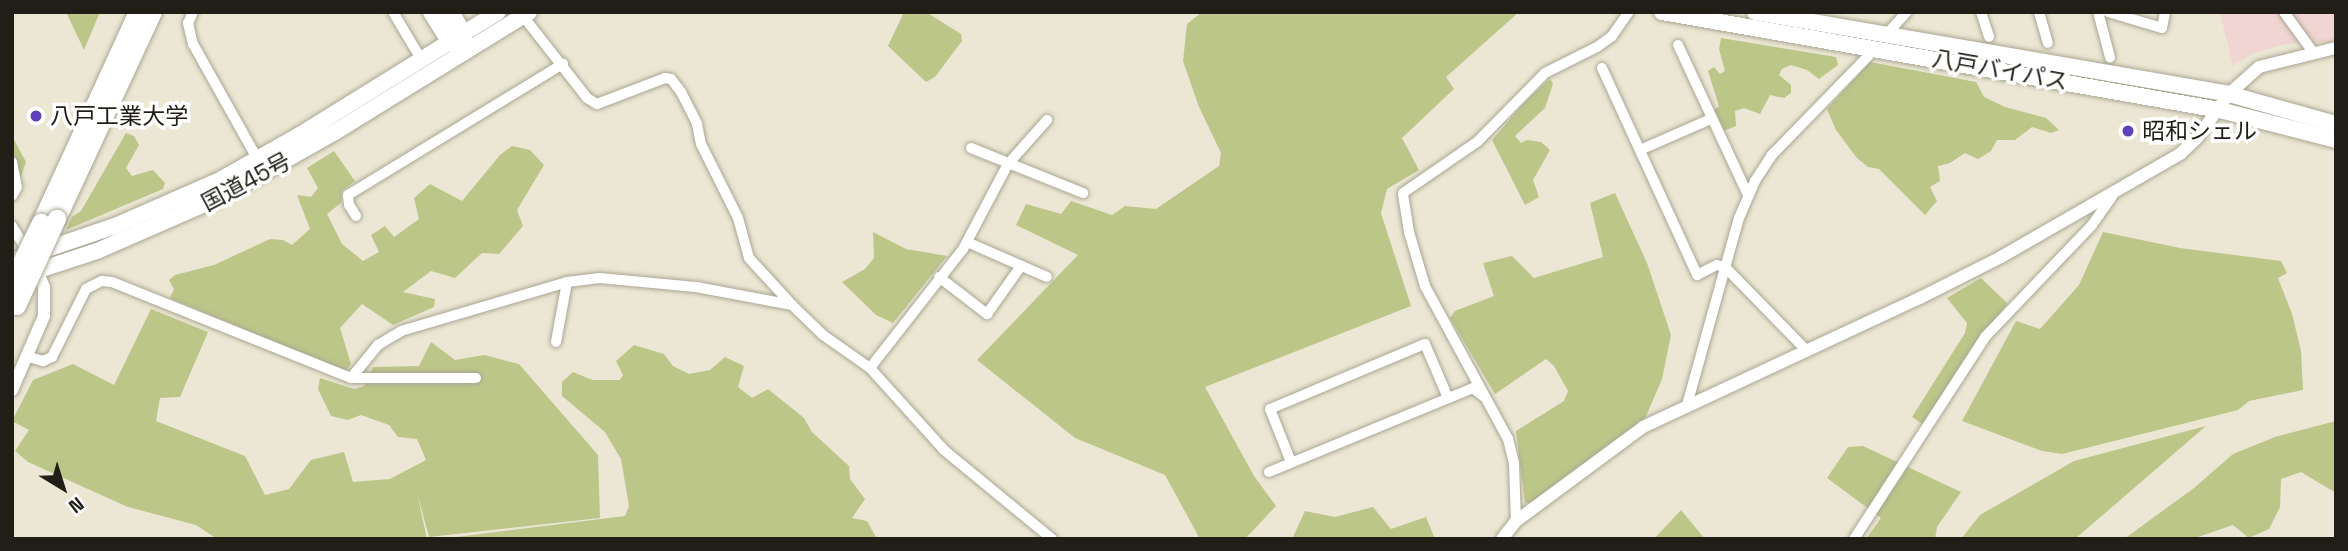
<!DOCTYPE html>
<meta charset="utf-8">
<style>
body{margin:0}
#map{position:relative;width:2348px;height:551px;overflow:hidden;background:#ebe7d4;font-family:"Space Grotesk","Noto Sans JP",sans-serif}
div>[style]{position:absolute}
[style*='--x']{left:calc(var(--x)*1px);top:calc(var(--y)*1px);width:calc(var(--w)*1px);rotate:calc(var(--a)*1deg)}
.medical>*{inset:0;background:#f0d5d3}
.green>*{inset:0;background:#bcc689}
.roads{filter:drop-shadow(0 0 2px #aaa694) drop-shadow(0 0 2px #aaa694)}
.minor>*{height:10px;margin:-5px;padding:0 5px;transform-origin:5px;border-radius:5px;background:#fff}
.tertiary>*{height:12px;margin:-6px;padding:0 6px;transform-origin:6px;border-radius:6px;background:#fff}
.trunk>*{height:16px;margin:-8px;padding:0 8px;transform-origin:8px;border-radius:8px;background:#fff}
.motorway>*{height:18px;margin:-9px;padding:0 9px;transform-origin:9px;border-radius:9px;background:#fff}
.bridges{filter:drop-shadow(0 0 2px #aaa694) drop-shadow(0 0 2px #aaa694)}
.motorway-bridge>*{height:18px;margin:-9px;padding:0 9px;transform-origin:9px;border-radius:9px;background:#fff}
.dots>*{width:19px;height:19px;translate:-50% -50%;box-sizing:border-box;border:4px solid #fff;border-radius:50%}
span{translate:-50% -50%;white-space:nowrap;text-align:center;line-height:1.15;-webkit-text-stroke:7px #fff;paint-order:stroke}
.street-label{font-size:23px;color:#201e17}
.poi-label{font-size:23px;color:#201e17}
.left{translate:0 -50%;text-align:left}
.frame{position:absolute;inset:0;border:14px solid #201e17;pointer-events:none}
.north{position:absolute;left:28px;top:453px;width:70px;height:70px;-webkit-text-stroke:5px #fff;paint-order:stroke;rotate:142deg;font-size:19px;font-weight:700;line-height:28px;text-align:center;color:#201e17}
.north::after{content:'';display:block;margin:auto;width:24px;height:32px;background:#201e17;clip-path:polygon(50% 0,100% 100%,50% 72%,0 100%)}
</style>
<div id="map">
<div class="medical">
<div style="clip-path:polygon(2220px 12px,2336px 12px,2336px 41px,2286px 44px,2254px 53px,2233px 66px)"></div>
</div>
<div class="green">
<div style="clip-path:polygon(66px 12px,100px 12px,84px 50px)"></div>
<div style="clip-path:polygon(904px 12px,926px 12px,961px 34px,962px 41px,935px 77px,926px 82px,888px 46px)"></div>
<div style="clip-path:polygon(1202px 12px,1519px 12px,1446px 77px,1454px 89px,1402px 138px,1419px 170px,1387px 189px,1381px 213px,1411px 306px,1205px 387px,1254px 476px,1276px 506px,1245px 539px,1200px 539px,1165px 475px,1075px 438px,977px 360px,1078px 255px,1016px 225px,1026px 204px,1061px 214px,1071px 201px,1112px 215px,1125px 206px,1156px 209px,1219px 166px,1221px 153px,1199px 107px,1183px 61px,1187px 24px)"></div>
<div style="clip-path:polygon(1721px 38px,1836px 57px,1838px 65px,1819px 79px,1807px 70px,1791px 65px,1782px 69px,1779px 75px,1791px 85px,1791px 93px,1784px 98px,1770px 95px,1760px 114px,1744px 108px,1735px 111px,1736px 126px,1724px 131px,1714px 110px,1719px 106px,1708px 71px,1714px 67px,1720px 74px,1725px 71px,1719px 49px)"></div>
<div style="clip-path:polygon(1870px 62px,1976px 82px,1984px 97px,2005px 107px,2046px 118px,2059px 130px,2051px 133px,2032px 127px,2015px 140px,1997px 140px,1991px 151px,1978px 159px,1965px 153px,1950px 163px,1938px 166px,1940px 181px,1930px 187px,1937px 201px,1925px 215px,1879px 169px,1868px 167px,1857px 158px,1836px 130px,1827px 109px)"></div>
<div style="clip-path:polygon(1550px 79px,1553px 84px,1545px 108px,1515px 136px,1521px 143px,1527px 140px,1541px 142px,1550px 150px,1533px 180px,1539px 197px,1525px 205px,1492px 140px,1526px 101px)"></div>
<div style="clip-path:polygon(126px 133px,134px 136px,139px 145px,126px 168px,132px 176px,153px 170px,165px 183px,163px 189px,66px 230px,72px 217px,81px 211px)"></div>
<div style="clip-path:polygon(12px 136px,26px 162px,19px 182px,12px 189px)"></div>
<div style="clip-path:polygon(512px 146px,530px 150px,544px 165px,517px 210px,523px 226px,499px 254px,482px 253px,455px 278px,431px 271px,403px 292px,435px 299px,434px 307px,393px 325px,362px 304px,340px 328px,351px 364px,345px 372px,170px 298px,174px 289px,169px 280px,175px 275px,214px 265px,270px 239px,283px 240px,292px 245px,310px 229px,297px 195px,311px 197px,318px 188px,307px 168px,334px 151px,355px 181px,342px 191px,341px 203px,327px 214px,342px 244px,363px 261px,379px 252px,371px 235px,385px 226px,394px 237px,419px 219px,414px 198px,430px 184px,462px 201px,500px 155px)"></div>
<div style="clip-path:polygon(1615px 193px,1647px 263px,1671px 335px,1662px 379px,1644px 421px,1533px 502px,1525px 503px,1516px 431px,1564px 401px,1568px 391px,1554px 366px,1546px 359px,1495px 394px,1450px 318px,1455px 311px,1494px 296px,1483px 263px,1512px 256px,1534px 278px,1603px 257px,1590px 203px)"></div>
<div style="clip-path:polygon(873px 232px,906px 249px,947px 256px,893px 323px,876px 315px,842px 282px,865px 269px,874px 258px)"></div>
<div style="clip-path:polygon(2103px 232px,2180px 248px,2281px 261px,2287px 273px,2278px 278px,2292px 314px,2301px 351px,2303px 390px,2249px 401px,2238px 410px,2062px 454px,2042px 451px,1962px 421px,2016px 321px,2040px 329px,2079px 285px)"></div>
<div style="clip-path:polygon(1981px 278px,2007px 303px,2006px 306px,1982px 335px,1924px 425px,1912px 417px,1965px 333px,1967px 323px,1947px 298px)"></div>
<div style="clip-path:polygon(151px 309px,208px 332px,180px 397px,160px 398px,156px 421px,245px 456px,265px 495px,289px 489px,311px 460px,344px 452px,353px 482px,390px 479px,426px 460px,417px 439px,398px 437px,389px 425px,361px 415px,348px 420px,331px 416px,318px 389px,320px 378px,354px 389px,364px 386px,373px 367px,419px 366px,431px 342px,455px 360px,484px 355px,519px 364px,598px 455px,600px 518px,429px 537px,417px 493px,427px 539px,217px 539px,196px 525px,128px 507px,28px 462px,15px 451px,29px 430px,12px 421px,33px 380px,73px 364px,114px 385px)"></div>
<div style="clip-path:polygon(634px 345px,664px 354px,673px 366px,689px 374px,710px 370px,725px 357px,744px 366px,738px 387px,752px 398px,768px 389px,804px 418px,812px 432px,849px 466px,850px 479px,865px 499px,852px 518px,867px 521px,877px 539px,440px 539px,625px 516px,629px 506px,621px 459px,605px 432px,562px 396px,562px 382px,573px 372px,592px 380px,620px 380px,623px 375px,616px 361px)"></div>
<div style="clip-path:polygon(2336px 421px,2336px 493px,2301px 472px,2281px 479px,2280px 507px,2269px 529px,2249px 538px,2233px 525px,2195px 538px,2124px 539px,2194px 488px,2233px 454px,2275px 437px)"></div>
<div style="clip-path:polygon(2206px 426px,2075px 539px,1961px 539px,1980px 515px,2074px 461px)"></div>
<div style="clip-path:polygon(1863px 446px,1961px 492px,1937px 527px,1935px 539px,1866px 539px,1881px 518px,1827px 478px,1848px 447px)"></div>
<div style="clip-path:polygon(1373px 507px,1391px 529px,1426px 517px,1435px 539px,1292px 539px,1305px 511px,1335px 517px)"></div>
<div style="clip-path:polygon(1681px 510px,1705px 539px,1654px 539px)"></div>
</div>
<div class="roads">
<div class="minor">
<div style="--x:193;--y:12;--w:12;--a:114"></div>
<div style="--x:188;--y:23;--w:22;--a:77"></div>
<div style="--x:193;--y:44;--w:133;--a:60.7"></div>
<div style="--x:393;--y:12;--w:55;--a:59.2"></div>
<div style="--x:1981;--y:12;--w:26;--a:72"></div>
<div style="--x:2039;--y:12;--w:32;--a:74"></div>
<div style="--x:2098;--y:12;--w:47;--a:75.1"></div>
<div style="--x:2108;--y:12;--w:56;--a:16.5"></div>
<div style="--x:2162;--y:28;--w:16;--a:-79"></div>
<div style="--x:2284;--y:12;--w:49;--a:54.1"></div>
<div style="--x:523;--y:16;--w:104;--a:52"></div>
<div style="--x:587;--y:98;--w:12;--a:31"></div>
<div style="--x:597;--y:104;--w:73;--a:-20.9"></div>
<div style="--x:665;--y:78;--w:6;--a:9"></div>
<div style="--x:671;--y:79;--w:16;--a:52"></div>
<div style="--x:681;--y:92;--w:36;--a:63"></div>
<div style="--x:697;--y:124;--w:20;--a:79"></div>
<div style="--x:701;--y:144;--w:83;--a:63.4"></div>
<div style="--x:738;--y:218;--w:41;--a:74.6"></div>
<div style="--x:749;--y:258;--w:64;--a:47.5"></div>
<div style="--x:1886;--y:35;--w:31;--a:-48"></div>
<div style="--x:1678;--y:45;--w:166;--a:65"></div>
<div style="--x:1602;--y:68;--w:228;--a:65.3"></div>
<div style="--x:1697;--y:275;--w:22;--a:-27"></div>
<div style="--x:1717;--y:265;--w:8;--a:14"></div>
<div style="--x:1725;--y:267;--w:116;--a:45.7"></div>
<div style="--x:971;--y:148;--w:121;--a:21.9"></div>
<div style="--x:1640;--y:150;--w:77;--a:-23.6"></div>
<div style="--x:12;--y:162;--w:25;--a:79"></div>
<div style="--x:17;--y:187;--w:10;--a:119"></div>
<div style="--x:356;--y:216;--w:13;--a:-122"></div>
<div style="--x:349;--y:205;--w:10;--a:-96"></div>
<div style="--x:348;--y:195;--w:252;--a:-31.4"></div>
<div style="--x:12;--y:226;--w:31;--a:59"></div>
<div style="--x:967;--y:242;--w:87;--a:23.6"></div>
<div style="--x:939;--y:277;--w:61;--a:37.6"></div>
<div style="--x:987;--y:314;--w:59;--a:-54.7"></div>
<div style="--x:556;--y:342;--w:61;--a:-79.6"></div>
<div style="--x:29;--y:357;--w:15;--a:16"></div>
<div style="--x:43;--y:361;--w:10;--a:-24"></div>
<div style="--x:52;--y:357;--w:76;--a:-63.4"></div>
<div style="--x:86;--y:289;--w:18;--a:-27"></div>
<div style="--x:102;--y:281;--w:10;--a:6"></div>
<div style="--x:112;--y:282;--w:258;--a:21.9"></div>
<div style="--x:351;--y:378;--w:125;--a:0"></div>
<div style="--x:870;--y:368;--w:151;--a:-52"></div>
<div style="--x:963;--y:249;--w:96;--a:-62.1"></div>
<div style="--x:1008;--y:164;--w:59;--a:-48.4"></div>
<div style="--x:351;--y:378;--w:43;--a:-50.7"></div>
<div style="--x:378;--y:345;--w:27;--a:-31"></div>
<div style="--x:401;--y:331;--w:173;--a:-16.4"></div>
<div style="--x:567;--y:282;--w:33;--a:-7"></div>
<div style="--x:600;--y:278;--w:96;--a:5.4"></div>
<div style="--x:696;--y:287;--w:98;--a:10.6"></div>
<div style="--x:792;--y:305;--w:43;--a:44.1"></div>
<div style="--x:823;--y:335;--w:57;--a:35.1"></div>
<div style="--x:870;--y:368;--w:110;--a:47.9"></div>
<div style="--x:944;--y:450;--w:140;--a:39.5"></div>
<div style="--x:1687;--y:405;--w:194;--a:-74.5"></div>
<div style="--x:1739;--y:218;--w:40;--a:-66.6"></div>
<div style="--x:1755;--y:181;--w:31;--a:-57"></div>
<div style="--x:1772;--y:155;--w:148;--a:-45.8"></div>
<div style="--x:1291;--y:462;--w:57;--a:-111.6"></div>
<div style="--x:1270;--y:409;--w:168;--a:-22.8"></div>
<div style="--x:1425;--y:344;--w:59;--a:66.9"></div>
<div style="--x:1269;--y:472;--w:221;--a:-22.4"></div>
<div style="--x:1473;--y:388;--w:13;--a:39"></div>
<div style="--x:1516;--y:521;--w:58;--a:-92"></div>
<div style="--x:1514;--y:463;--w:25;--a:-104"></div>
<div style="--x:1508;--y:439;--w:174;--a:-118.5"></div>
<div style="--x:1425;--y:286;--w:56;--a:-106.5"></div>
<div style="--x:1409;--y:232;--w:39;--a:-99"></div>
<div style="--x:1403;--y:193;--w:90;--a:-34.6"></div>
<div style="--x:1477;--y:142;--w:97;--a:-45.4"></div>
<div style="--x:1545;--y:73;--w:58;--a:-26.6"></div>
<div style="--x:1597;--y:47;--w:19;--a:-36"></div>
<div style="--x:1612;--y:36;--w:29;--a:-55"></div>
<div style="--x:1854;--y:539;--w:241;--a:-57"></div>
<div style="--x:1985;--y:337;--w:155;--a:-46.3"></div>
<div style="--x:2092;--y:225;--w:35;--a:-55"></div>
</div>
<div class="tertiary">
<div style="--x:12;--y:390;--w:81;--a:-66.6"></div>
<div style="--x:44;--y:316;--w:29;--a:-90"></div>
<div style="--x:44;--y:287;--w:26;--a:-113"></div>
<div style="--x:1502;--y:539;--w:23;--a:-52"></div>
<div style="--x:1516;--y:521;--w:158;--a:-36.5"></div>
<div style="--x:1643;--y:427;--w:306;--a:-25"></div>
<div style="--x:1920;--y:298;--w:91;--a:-26.8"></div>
<div style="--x:2001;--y:257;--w:207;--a:-29.9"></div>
<div style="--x:2180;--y:154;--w:23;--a:-43"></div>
<div style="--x:2197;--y:138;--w:54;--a:-54"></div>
<div style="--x:2229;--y:94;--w:40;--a:-42"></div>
<div style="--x:2259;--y:67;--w:79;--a:-13.9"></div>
</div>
<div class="trunk">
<div style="--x:1662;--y:12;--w:567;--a:9.96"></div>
<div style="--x:2220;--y:110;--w:120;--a:14.5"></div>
<div style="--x:1755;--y:12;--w:481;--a:9.8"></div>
<div style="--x:2229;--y:94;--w:111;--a:15.7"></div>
<div style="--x:12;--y:261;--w:109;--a:-18.8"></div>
<div style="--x:115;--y:226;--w:112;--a:-23.6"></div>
<div style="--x:218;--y:181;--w:92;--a:-29.4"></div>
<div style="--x:298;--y:136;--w:235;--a:-31.8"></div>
<div style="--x:24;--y:275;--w:77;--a:-18.2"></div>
<div style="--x:97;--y:251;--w:130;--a:-23.6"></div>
<div style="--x:216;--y:199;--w:137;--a:-29.4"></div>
<div style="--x:335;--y:132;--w:228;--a:-31.7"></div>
</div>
<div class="motorway">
<div style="--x:432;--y:12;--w:34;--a:58"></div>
<div style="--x:450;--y:41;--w:17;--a:36"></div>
<div style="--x:450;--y:12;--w:24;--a:60"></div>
<div style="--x:462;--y:33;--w:18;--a:84"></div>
<div style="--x:57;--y:219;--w:228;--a:-65.1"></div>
<div style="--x:41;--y:223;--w:232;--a:-65.3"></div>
</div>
</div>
<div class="bridges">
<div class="motorway-bridge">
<div style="--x:12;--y:283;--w:67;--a:-64.2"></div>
<div style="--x:17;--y:306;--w:96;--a:-65.3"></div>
</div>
</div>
<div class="dots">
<div style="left:36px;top:116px;background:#5d42ba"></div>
<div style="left:2128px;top:131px;background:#5d42ba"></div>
</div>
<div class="street-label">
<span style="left:2000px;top:70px;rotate:10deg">八戸バイパス</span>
<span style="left:246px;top:182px;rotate:-28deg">国道45号</span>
</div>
<div class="poi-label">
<span class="left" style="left:50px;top:116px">八戸工業大学</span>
<span class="left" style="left:2142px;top:131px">昭和シェル</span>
</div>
<div class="frame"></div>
<div class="north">N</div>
</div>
